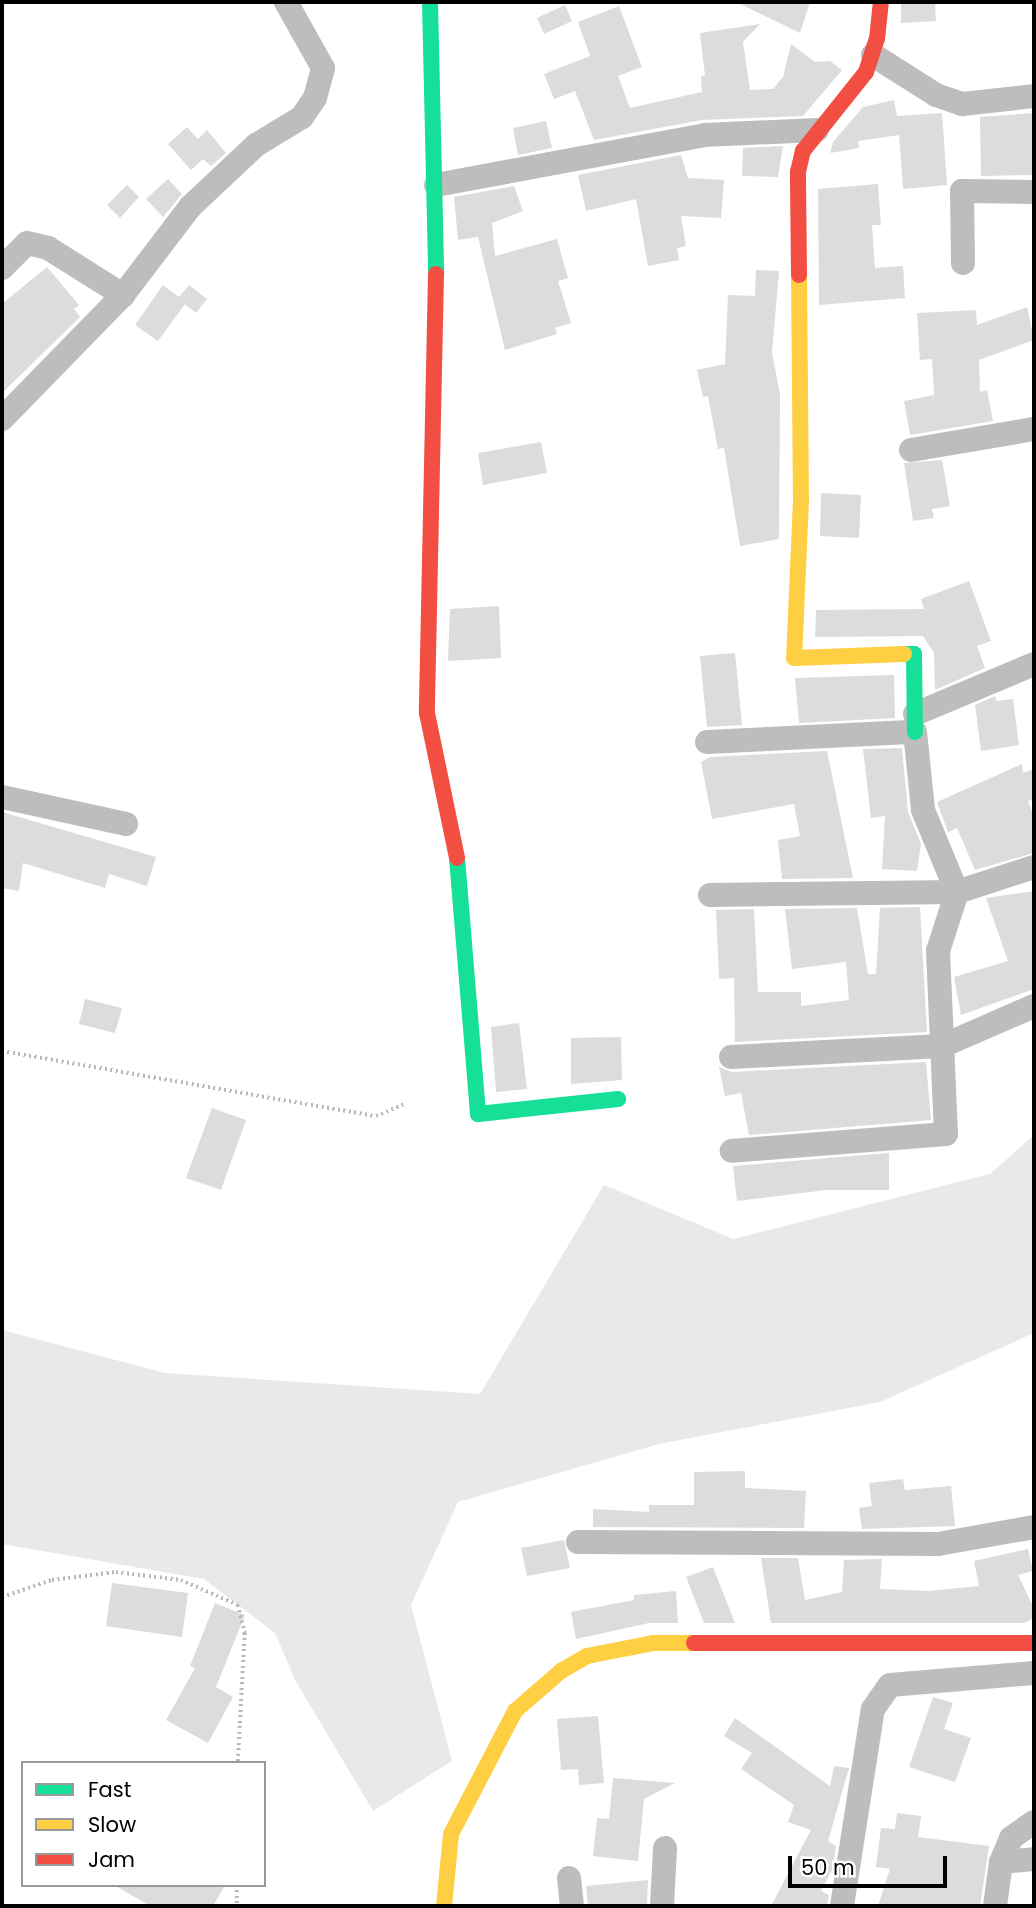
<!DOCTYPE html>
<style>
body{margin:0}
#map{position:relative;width:1036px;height:1908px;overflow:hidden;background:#fff;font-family:Poppins,sans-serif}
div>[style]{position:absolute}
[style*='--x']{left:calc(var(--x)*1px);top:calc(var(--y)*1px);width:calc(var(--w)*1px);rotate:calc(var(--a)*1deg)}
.green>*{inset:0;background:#e9e9e9}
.building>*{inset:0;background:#dcdcdc}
.path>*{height:3.5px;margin-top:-1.75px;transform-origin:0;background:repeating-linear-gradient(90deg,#b8b8b8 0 2px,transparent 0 5.5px)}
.street>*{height:24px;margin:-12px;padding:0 12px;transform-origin:12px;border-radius:12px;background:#bdbdbd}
.fast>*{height:16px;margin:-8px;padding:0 8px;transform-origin:8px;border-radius:8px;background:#16e098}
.slow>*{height:16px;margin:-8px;padding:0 8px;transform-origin:8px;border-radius:8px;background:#ffcf43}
.jam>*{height:16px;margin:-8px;padding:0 8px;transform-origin:8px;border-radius:8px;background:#f24e42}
span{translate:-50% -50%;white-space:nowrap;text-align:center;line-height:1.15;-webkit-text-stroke:6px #fff;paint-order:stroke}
.frame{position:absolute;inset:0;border:4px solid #000;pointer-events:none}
.legend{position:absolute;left:21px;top:1761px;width:245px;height:126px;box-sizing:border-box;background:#fff;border:2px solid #999;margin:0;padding:9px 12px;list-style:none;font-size:21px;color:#000}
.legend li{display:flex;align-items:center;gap:14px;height:35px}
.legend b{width:35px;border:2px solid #999}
.scale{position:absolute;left:788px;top:1856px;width:159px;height:32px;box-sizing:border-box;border:4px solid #000;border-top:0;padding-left:9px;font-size:21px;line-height:24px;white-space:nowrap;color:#000;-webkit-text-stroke:5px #fff;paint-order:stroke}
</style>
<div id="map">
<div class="green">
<div style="clip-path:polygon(1034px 1135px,1034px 1333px,880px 1402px,659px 1444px,458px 1502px,411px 1605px,452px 1761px,373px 1811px,295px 1680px,275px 1633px,204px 1579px,2px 1544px,2px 1330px,165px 1373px,480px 1394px,604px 1185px,733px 1239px,990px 1174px)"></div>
</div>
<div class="building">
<div style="clip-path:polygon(736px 2px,810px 2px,800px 33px)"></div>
<div style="clip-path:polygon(901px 2px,935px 2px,936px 21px,901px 23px)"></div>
<div style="clip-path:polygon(565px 5px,572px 21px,544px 34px,537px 18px)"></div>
<div style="clip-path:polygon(619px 6px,642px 67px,618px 76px,630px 108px,702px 92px,701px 76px,705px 76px,700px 33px,760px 24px,743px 42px,750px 90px,773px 89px,783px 77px,791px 44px,815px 62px,830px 61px,842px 70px,803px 116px,702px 120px,594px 140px,575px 91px,554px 99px,544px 74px,590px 56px,578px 22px)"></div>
<div style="clip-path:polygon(894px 100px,897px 116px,942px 113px,947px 185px,903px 189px,899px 135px,858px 141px,859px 148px,830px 153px,833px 142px,863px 107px)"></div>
<div style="clip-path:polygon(1034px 113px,1034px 175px,981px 176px,980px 117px)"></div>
<div style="clip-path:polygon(546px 121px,552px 148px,518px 155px,513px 128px)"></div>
<div style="clip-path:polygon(187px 127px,198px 139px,207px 130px,226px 153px,211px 166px,203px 159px,191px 170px,168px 144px)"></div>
<div style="clip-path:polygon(783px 146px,778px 177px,742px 176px,743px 148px)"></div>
<div style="clip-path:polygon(681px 155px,688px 178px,724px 180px,721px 218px,681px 216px,686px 246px,677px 248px,679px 260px,648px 266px,636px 199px,586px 211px,578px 175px)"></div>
<div style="clip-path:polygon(168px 179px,182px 194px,163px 217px,146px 199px)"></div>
<div style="clip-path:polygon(878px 184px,881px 225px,872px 225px,875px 268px,903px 266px,905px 298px,819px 305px,818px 189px)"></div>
<div style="clip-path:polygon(127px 185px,139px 197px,120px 218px,107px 205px)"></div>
<div style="clip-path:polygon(514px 186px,523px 211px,492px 223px,495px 256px,557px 239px,568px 278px,558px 281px,571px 323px,555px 328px,557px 334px,505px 350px,478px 237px,458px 240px,454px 197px)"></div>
<div style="clip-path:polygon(47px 267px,79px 305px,74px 309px,80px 317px,2px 393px,2px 304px)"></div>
<div style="clip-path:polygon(756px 270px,779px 271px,772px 353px,780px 394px,779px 539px,740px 546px,724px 448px,718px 449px,708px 396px,703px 397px,697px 370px,725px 364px,728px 295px,755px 296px)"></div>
<div style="clip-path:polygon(163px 285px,179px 297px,189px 285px,207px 299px,196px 313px,185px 304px,158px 341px,135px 325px)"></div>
<div style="clip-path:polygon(1027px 307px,1034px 340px,979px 360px,980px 392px,987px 390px,993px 421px,910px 435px,904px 401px,934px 395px,932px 359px,920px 360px,917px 313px,976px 310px,977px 325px)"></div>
<div style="clip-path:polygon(541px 442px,547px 473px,483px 485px,478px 453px)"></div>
<div style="clip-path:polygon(942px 460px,950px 506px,932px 509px,934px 518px,913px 521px,904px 463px)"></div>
<div style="clip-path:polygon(821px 493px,861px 495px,859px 538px,820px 536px)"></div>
<div style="clip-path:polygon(969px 581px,991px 641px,977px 646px,985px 668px,935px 690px,934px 653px,923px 636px,815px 637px,816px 610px,924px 609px,921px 599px)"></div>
<div style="clip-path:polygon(499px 606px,501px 658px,448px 661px,450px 609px)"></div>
<div style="clip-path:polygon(735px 653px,742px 725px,707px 727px,700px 656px)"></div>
<div style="clip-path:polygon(894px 675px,895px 718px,799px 723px,795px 678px)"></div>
<div style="clip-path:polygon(995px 696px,997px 701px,1013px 699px,1019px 745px,981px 751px,975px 705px)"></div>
<div style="clip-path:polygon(902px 748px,908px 812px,921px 844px,917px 871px,882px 869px,885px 816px,871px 818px,863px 749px)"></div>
<div style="clip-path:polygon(827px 751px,853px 878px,782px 879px,778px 840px,800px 836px,794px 804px,712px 819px,701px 762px,710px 757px)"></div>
<div style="clip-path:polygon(1022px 764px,1023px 773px,1034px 769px,1034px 799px,1028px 801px,1034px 817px,1034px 853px,975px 870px,957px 828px,948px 832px,937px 802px)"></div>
<div style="clip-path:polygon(2px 812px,156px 857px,147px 886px,109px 874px,105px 888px,23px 863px,19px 891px,2px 888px)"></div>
<div style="clip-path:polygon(1034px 891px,1034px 989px,961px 1015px,954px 977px,1008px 961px,986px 898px)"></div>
<div style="clip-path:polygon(920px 907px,927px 1032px,735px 1042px,734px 978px,719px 979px,716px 910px,754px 909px,758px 992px,801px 992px,801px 1006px,849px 1000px,846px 962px,792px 969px,785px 909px,857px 908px,868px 974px,876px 974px,880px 908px)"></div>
<div style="clip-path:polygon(85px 999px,122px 1008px,115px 1033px,79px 1024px)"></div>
<div style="clip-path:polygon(519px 1023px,527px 1089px,496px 1092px,491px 1027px)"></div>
<div style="clip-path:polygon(621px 1037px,622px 1080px,571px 1084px,571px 1038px)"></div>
<div style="clip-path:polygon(926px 1062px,931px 1120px,749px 1135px,741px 1093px,725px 1096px,719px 1067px,732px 1072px)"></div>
<div style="clip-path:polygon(212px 1108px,246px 1120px,221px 1190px,186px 1178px)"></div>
<div style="clip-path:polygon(889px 1153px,889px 1190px,826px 1190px,737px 1201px,733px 1166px)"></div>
<div style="clip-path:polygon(745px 1471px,745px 1488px,806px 1491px,804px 1528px,593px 1527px,593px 1509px,649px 1512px,649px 1505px,694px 1505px,694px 1472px)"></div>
<div style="clip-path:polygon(903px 1479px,905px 1490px,951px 1486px,955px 1526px,862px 1529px,859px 1508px,872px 1506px,869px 1483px)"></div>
<div style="clip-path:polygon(564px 1540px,570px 1568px,527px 1576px,521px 1548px)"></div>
<div style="clip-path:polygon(1028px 1549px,1033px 1571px,1018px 1575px,1034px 1608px,1034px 1618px,1024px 1623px,771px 1623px,761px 1558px,798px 1558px,805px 1600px,842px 1592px,844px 1560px,882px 1559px,880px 1589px,929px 1591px,979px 1586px,974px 1561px)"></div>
<div style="clip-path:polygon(713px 1567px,735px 1623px,704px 1623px,686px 1577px)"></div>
<div style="clip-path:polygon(112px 1583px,188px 1593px,182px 1637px,106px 1626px)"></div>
<div style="clip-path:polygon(676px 1591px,678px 1623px,649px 1623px,576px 1639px,571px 1612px,634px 1600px,634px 1595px)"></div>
<div style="clip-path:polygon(215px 1603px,245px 1615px,216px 1687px,233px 1697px,208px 1743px,166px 1720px,195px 1668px,190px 1666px)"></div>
<div style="clip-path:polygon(933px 1697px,953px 1703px,944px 1729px,971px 1738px,955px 1782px,909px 1767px)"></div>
<div style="clip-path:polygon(598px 1716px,604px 1783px,579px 1785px,578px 1769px,561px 1770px,557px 1719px)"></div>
<div style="clip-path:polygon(735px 1718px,830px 1786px,834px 1766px,849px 1768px,828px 1841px,836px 1846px,833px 1868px,821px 1891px,829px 1895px,827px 1906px,771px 1906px,811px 1830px,788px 1822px,794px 1805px,741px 1769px,752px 1753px,724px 1736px)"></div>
<div style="clip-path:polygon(613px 1778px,675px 1783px,644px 1799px,638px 1861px,593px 1856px,597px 1818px,609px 1819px)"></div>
<div style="clip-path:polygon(897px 1813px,921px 1816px,918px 1837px,989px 1846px,980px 1906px,878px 1906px,890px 1869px,876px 1867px,881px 1828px,895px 1829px)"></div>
<div style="clip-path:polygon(648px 1880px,647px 1906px,588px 1906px,586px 1886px)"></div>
<div style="clip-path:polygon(114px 1885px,225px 1885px,213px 1906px,150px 1906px)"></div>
</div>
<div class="path">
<div style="--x:2;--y:1051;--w:380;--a:9.9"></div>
<div style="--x:376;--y:1116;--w:30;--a:-23"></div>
<div style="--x:2;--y:1597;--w:53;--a:-18.8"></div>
<div style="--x:52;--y:1580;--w:64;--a:-7.1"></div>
<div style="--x:116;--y:1572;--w:65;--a:7"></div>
<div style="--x:181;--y:1580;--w:62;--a:23.7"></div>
<div style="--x:238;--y:1605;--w:29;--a:76"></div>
<div style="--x:245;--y:1633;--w:130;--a:93.1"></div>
<div style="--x:237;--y:1885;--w:21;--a:90"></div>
</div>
<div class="street">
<div style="--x:873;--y:55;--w:75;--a:32.4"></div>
<div style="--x:936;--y:95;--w:28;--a:19"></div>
<div style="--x:962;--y:104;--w:72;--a:-6.3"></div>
<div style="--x:436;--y:185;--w:274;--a:-10.5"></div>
<div style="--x:705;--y:135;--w:112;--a:-2.6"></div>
<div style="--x:963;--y:263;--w:72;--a:-90.8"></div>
<div style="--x:962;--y:191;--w:72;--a:0.8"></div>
<div style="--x:2;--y:268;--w:35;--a:-45"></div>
<div style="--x:27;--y:243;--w:22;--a:13"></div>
<div style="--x:48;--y:248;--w:89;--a:32.1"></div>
<div style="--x:2;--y:419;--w:173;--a:-45.7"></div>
<div style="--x:123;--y:295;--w:111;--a:-52.7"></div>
<div style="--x:190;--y:207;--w:91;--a:-43.2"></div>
<div style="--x:256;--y:145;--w:54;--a:-31.3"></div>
<div style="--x:302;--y:117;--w:23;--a:-56"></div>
<div style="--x:315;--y:98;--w:31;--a:-75"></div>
<div style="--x:323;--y:68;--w:76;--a:-119.3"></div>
<div style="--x:911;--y:450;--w:125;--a:-9.7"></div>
<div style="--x:915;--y:714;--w:129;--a:-22.8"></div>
<div style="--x:707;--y:742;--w:208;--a:-2.8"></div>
<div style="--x:915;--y:732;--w:78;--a:84.1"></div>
<div style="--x:923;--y:810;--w:89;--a:67.5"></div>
<div style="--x:957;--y:892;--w:62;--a:107.9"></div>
<div style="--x:938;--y:951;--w:183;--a:87.5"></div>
<div style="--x:946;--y:1134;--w:215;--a:175.5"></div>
<div style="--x:2;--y:797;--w:127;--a:12.3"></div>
<div style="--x:710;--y:895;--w:247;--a:-0.7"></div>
<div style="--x:957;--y:892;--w:81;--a:-18"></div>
<div style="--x:731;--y:1057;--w:211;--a:-3"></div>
<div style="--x:942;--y:1046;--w:100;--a:-23.5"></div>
<div style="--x:578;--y:1542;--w:360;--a:0.3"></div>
<div style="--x:938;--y:1544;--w:97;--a:-10"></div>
<div style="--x:1001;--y:1862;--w:33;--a:-5"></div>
<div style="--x:569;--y:1878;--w:28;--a:84"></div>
<div style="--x:662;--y:1906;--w:58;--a:-87"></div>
<div style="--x:842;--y:1906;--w:199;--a:-81.1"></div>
<div style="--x:873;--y:1709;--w:29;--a:-55"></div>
<div style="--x:890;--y:1685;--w:144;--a:-4.8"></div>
<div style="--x:995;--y:1906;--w:44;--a:-82.2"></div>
<div style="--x:1001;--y:1862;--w:26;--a:-67"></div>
<div style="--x:1011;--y:1838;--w:28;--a:-35"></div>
</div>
<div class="fast">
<div style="--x:430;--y:2;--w:272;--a:88.7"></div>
<div style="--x:904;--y:654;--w:10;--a:0"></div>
<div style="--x:914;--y:654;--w:78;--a:89.3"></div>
<div style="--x:457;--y:858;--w:257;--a:85.3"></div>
<div style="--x:478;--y:1114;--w:141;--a:-6.1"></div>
</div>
<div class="slow">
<div style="--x:799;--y:275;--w:225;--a:89.5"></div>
<div style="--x:801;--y:500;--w:158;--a:92.5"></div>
<div style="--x:794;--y:658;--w:110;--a:-2.1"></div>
<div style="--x:444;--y:1906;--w:72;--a:-84.4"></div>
<div style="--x:451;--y:1834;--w:139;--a:-62.5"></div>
<div style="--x:515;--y:1711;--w:61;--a:-41"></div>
<div style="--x:561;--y:1671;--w:30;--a:-30"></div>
<div style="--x:587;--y:1656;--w:67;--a:-11.1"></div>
<div style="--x:653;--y:1643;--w:41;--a:0"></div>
</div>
<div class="jam">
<div style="--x:436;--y:274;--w:439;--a:91.2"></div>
<div style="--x:427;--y:713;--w:148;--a:78.3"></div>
<div style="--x:799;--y:275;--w:103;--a:-90.6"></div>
<div style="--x:798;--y:172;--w:22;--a:-77"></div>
<div style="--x:803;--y:151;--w:101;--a:-51.4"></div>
<div style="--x:866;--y:72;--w:35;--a:-72"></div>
<div style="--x:877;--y:39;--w:37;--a:-84"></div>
<div style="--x:694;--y:1643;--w:340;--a:0"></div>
</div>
<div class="frame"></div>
<ul class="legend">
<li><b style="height:9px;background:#16e098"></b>Fast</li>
<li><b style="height:9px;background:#ffcf43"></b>Slow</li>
<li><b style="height:9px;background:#f24e42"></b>Jam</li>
</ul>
<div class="scale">50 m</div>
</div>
